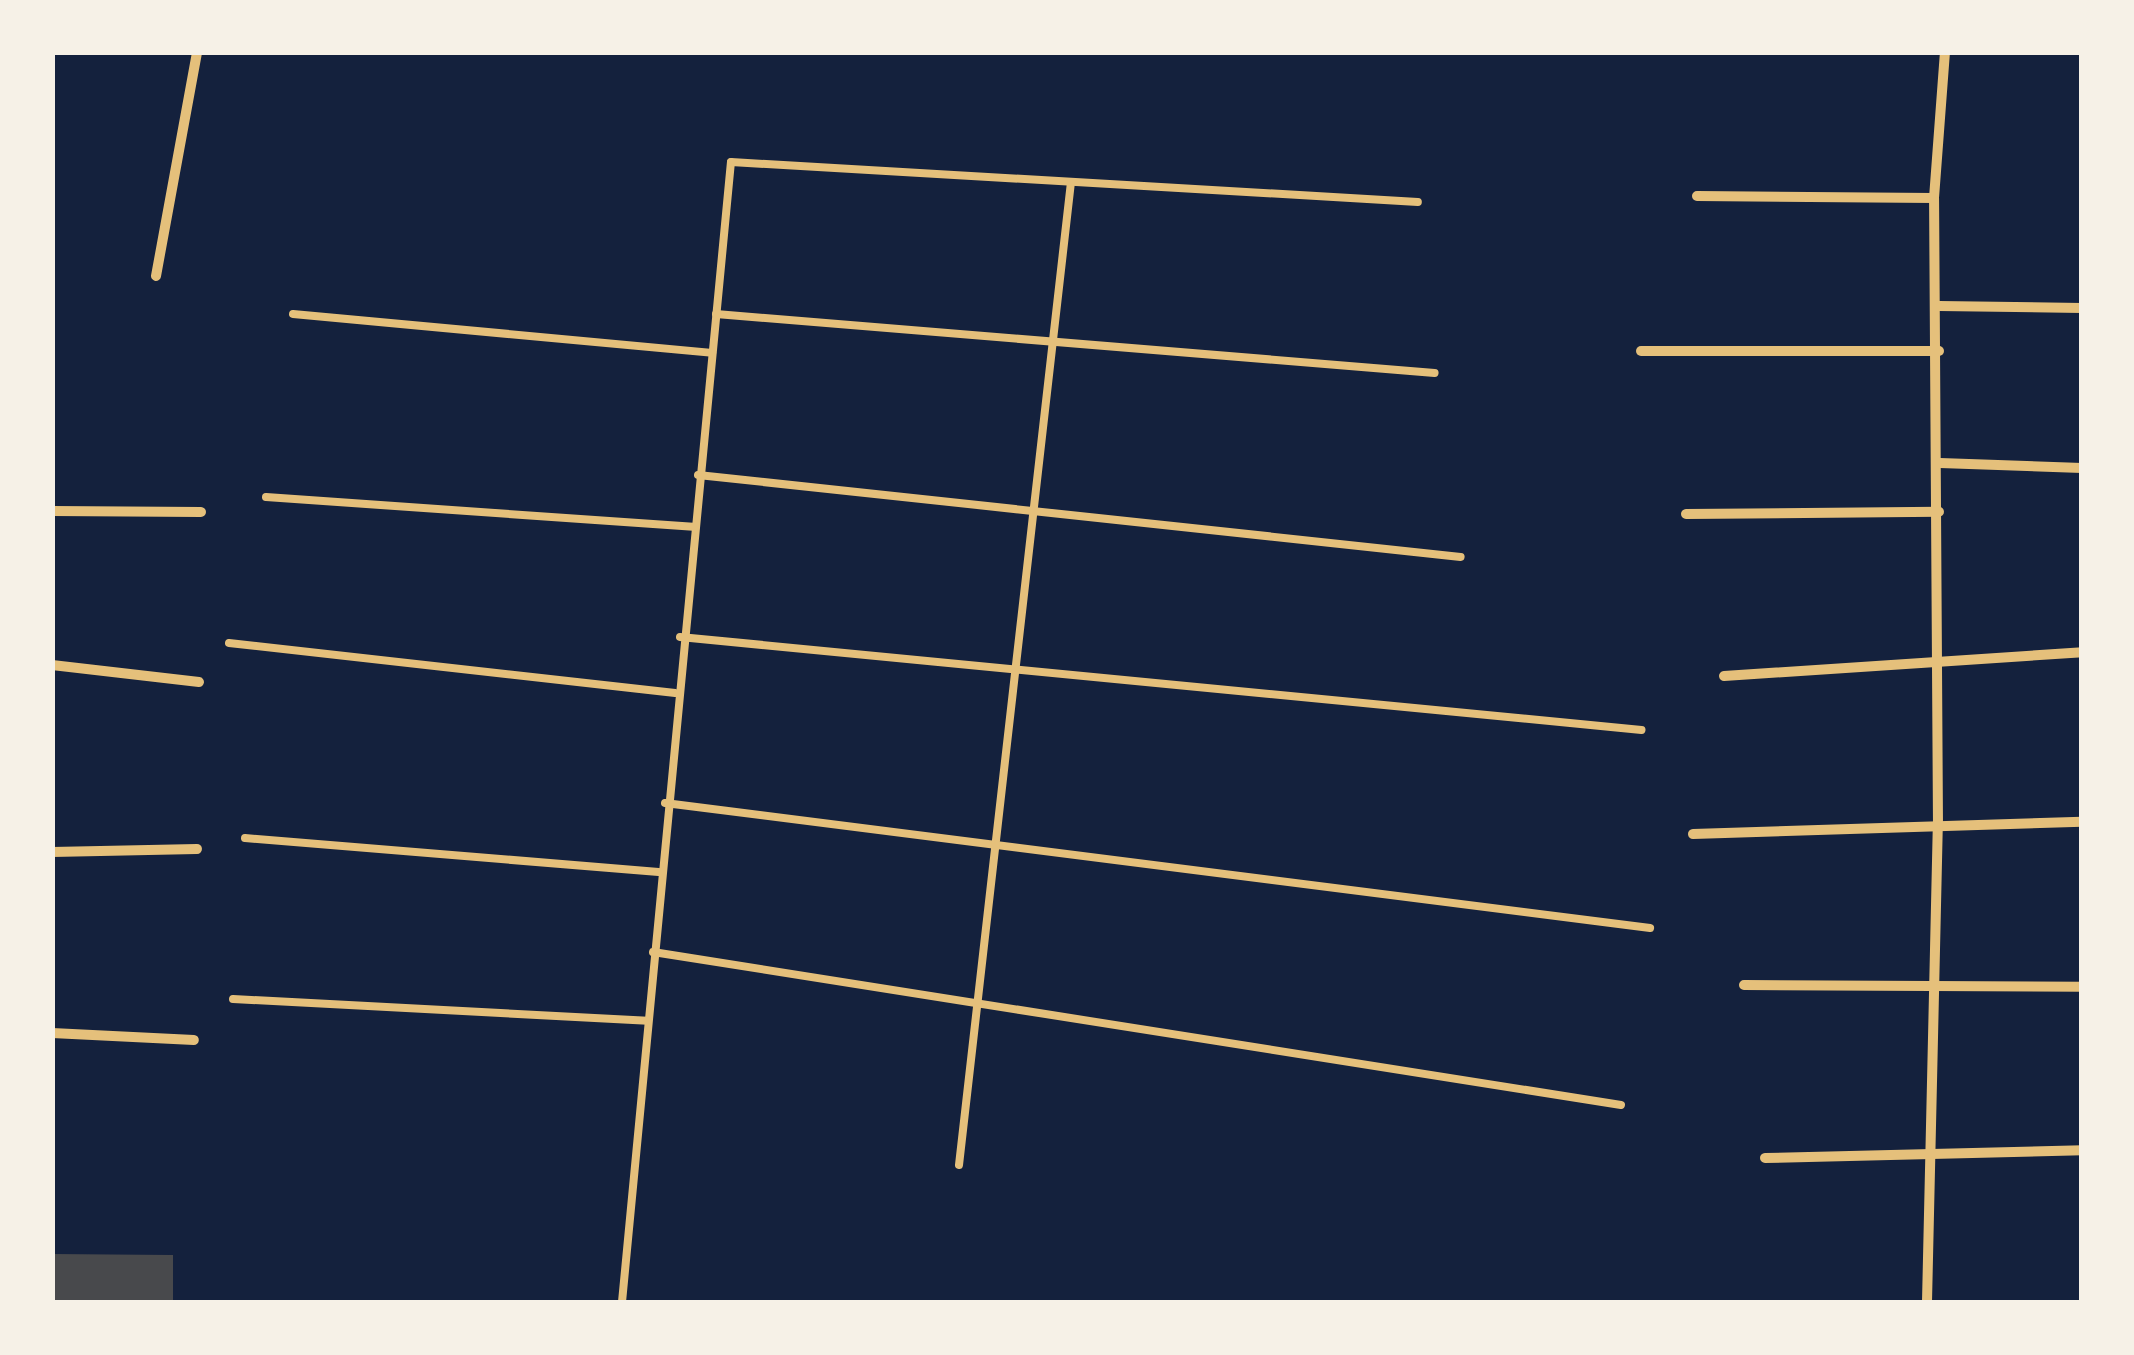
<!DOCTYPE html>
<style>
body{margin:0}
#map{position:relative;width:2134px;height:1355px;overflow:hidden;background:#14213d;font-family:"Fira Sans Condensed",sans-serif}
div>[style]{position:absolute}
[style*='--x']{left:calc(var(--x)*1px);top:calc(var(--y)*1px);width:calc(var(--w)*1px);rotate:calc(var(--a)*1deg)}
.building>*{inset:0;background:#48494c}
.service>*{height:8px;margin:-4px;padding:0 4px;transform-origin:4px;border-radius:4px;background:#e5c07b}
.minor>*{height:10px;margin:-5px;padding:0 5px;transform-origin:5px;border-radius:5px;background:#e5c07b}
span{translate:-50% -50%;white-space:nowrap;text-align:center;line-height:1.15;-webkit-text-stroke:9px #f6f1e7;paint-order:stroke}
.frame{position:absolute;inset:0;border:55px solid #f6f1e7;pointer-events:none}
</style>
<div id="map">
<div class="building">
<div style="clip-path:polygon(52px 1254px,173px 1255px,173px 1302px,52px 1302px)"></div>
</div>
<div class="service">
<div style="--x:293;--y:314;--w:421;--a:5.3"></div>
<div style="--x:716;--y:314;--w:721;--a:4.69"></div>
<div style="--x:698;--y:475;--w:767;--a:6.13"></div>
<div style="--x:266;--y:497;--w:428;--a:4"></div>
<div style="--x:680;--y:637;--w:966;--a:5.52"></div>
<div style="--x:229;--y:643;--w:449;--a:6.4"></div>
<div style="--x:665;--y:803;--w:993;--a:7.23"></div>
<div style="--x:245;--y:838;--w:415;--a:4.7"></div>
<div style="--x:653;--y:952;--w:980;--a:8.98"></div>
<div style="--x:233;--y:999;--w:415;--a:3"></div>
<div style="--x:959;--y:1165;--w:989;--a:-83.5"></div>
<div style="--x:622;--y:1302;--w:1145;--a:-84.54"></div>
<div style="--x:731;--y:162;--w:688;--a:3.33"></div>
</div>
<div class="minor">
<div style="--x:1697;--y:196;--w:237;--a:0.5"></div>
<div style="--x:156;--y:276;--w:228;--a:-79.6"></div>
<div style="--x:1939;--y:306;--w:143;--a:0.8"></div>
<div style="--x:1641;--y:351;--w:298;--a:0"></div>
<div style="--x:1940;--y:463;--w:142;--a:2"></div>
<div style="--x:52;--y:511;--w:149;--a:0.4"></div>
<div style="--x:1686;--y:514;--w:253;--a:-0.5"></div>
<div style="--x:52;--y:665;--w:148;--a:6.6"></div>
<div style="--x:1724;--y:676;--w:359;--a:-3.8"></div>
<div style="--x:1693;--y:834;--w:389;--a:-1.8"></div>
<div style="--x:52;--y:852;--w:145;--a:-1.2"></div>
<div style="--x:1744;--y:985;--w:338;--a:0.3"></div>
<div style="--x:52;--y:1033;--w:142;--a:2.8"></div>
<div style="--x:1765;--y:1158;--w:317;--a:-1.4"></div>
<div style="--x:1927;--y:1302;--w:476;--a:-88.7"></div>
<div style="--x:1938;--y:826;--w:628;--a:-90.36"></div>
<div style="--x:1934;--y:198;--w:146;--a:-85.7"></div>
</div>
<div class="frame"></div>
</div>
